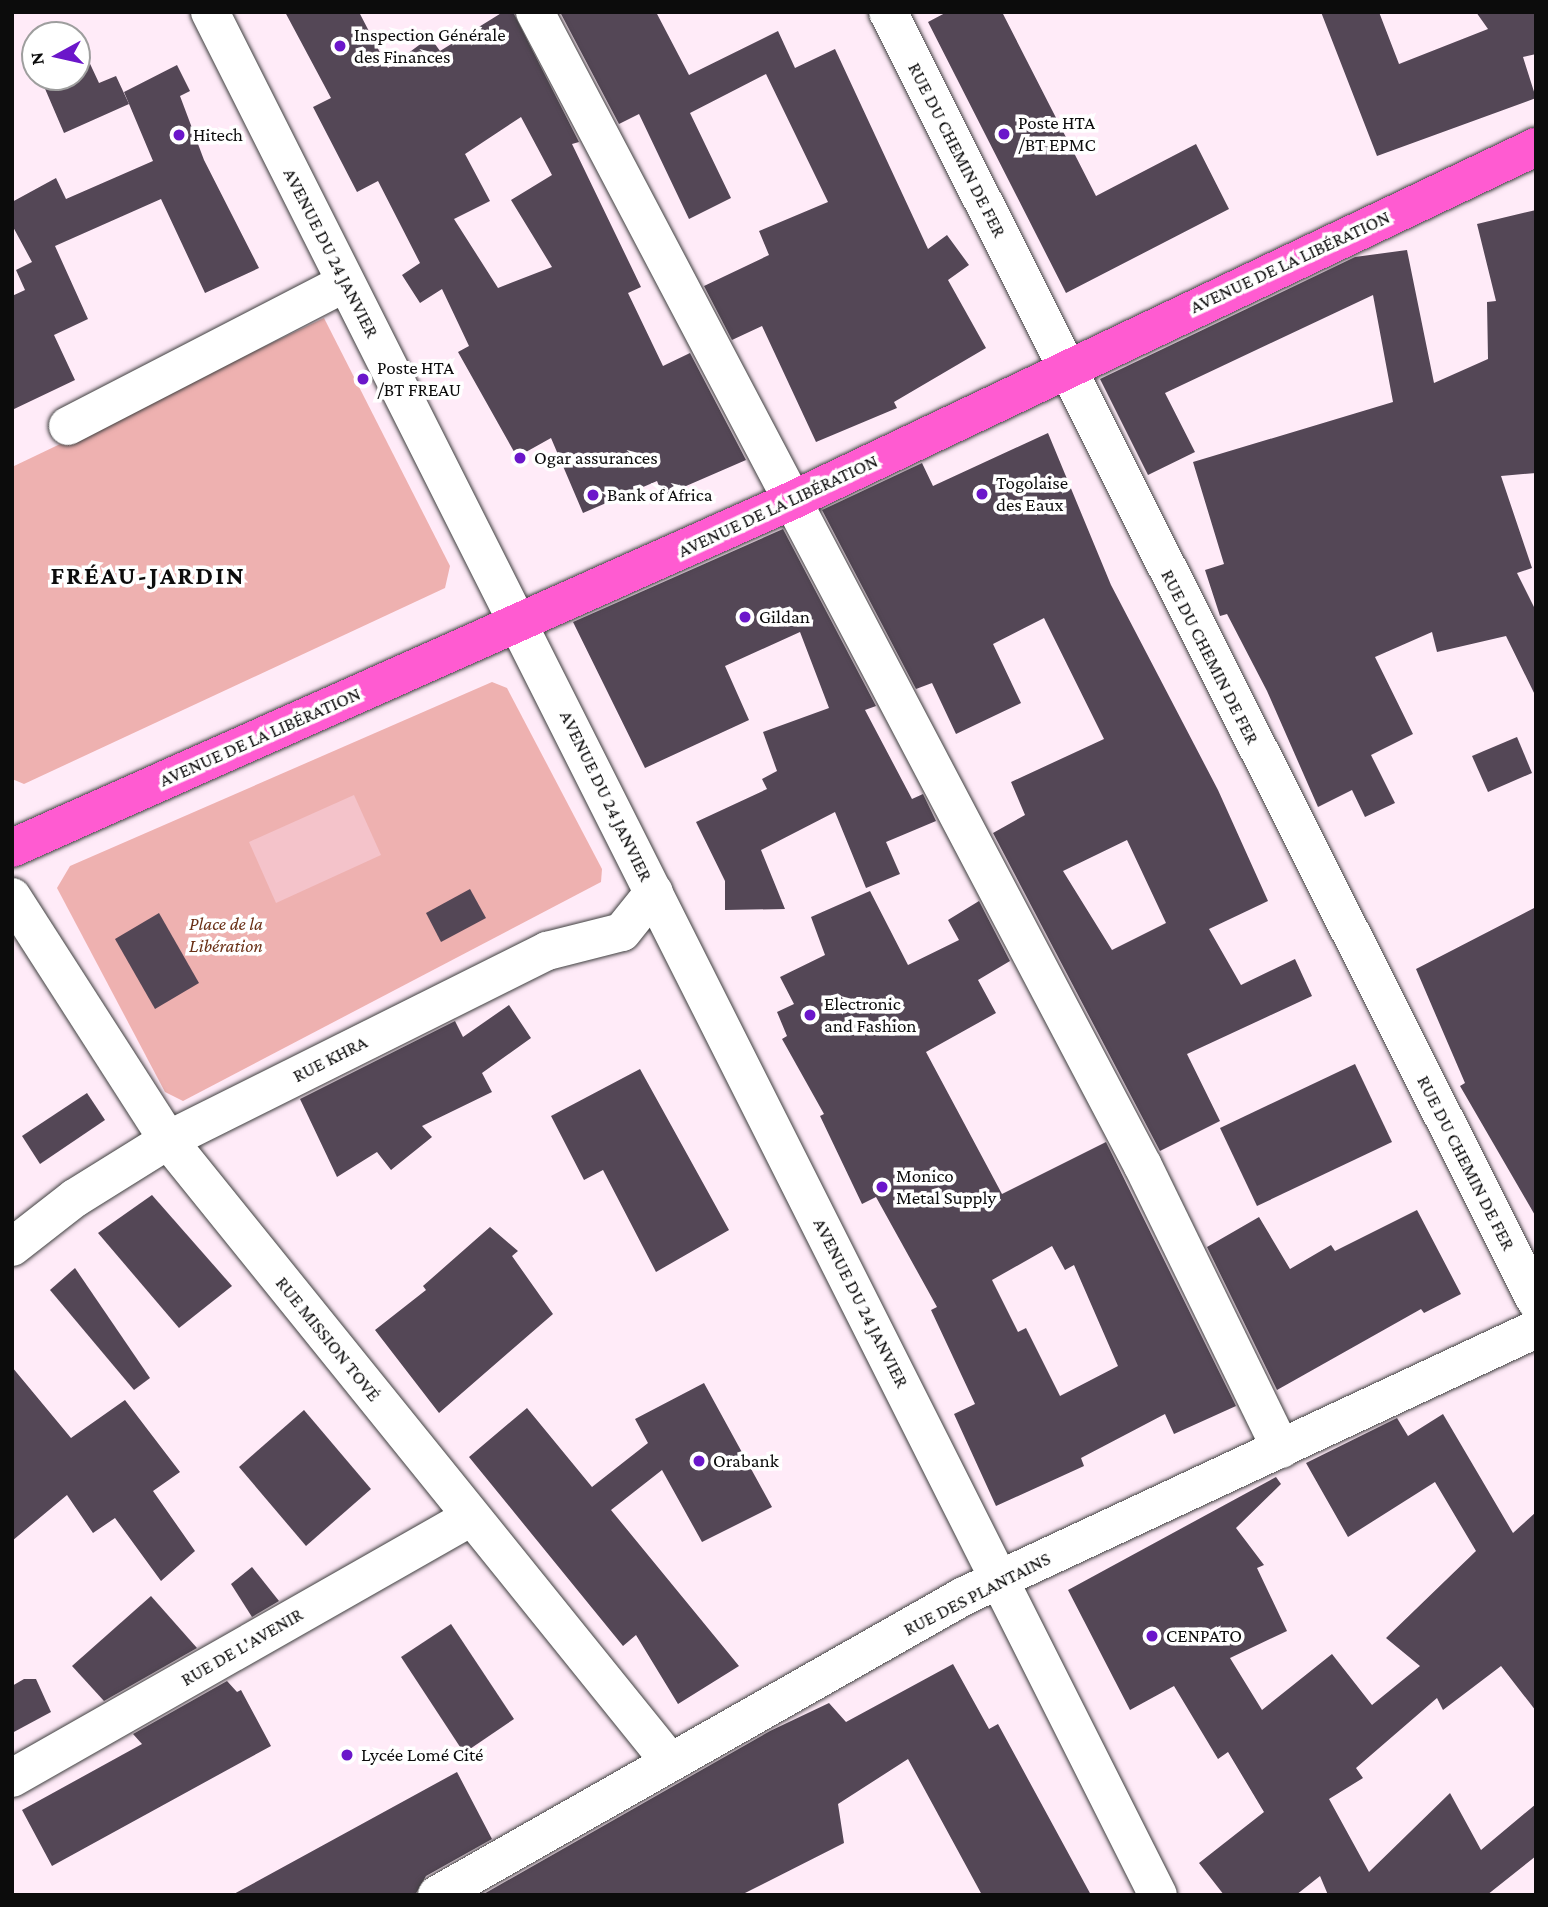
<!DOCTYPE html>
<meta charset="utf-8">
<style>
body{margin:0}
#map{position:relative;width:1548px;height:1907px;overflow:hidden;background:#ffebf8;font-family:"Crimson Pro",serif}
div>[style]{position:absolute}
[style*='--x']{left:calc(var(--x)*1px);top:calc(var(--y)*1px);width:calc(var(--w)*1px);rotate:calc(var(--a)*1deg)}
.green>*{inset:0;background:#eeb1b0}
.pitch>*{inset:0;background:#f4c3ca}
.building>*{inset:0;background:#544756}
.roads{filter:drop-shadow(0 0 2px #3f3f3f) drop-shadow(0 0 2px #3f3f3f)}
.minor>*{height:38px;margin:-19px;padding:0 19px;transform-origin:19px;border-radius:19px;background:#fff}
.major>*{height:38px;margin:-19px;padding:0 19px;transform-origin:19px;border-radius:19px;background:#ff5bd1}
.dots>*{width:19px;height:19px;translate:-50% -50%;box-sizing:border-box;border:4px solid #fff;border-radius:50%}
span{translate:-50% -50%;white-space:nowrap;text-align:center;line-height:1.15;-webkit-text-stroke:7px #fff;paint-order:stroke}
.poi-label{font-size:19px;color:#0c0c0c}
.left{translate:0 -50%;text-align:left}
.street-label{font-size:19px;color:#0c0c0c}
.park-label{font-size:19px;color:#6a3016;font-style:italic}
.district-label{font-size:26px;color:#0c0c0c;font-weight:700;letter-spacing:2px}
.frame{position:absolute;inset:0;border:14px solid #0c0c0c;pointer-events:none}
.north{position:absolute;left:21px;top:21px;width:70px;height:70px;box-sizing:border-box;background:#fff;border:2px solid #9e9e9e;border-radius:50%;rotate:262deg;font-size:19px;font-weight:700;line-height:28px;text-align:center;color:#0c0c0c}
.north::after{content:'';display:block;margin:auto;width:24px;height:32px;background:#6b16ca;clip-path:polygon(50% 0,100% 100%,50% 72%,0 100%)}
</style>
<div id="map">
<div class="green">
<div style="clip-path:polygon(324px 318px,450px 566px,445px 588px,24px 784px,12px 779px,12px 467px)"></div>
<div style="clip-path:polygon(492px 682px,507px 688px,602px 869px,601px 882px,183px 1101px,165px 1092px,57px 888px,70px 866px)"></div>
</div>
<div class="pitch">
<div style="clip-path:polygon(354px 795px,381px 855px,276px 903px,249px 842px)"></div>
</div>
<div class="building">
<div style="clip-path:polygon(evenodd,285px 12px,359px 12px,388px 68px,430px 37px,440px 51px,503px 12px,513px 12px,579px 142px,572px 144px,641px 287px,628px 293px,663px 366px,690px 353px,746px 460px,663px 496px,657px 481px,583px 513px,551px 438px,517px 457px,458px 352px,469px 346px,442px 289px,420px 303px,402px 275px,420px 263px,378px 181px,357px 192px,313px 107px,331px 98px,285px 12px,521px 117px,552px 175px,511px 200px,552px 267px,498px 288px,454px 219px,490px 201px,465px 154px,521px 117px)"></div>
<div style="clip-path:polygon(560px 12px,656px 12px,689px 75px,778px 31px,795px 68px,835px 49px,928px 249px,947px 235px,969px 265px,948px 280px,986px 348px,894px 402px,897px 408px,816px 442px,762px 326px,732px 340px,704px 286px,769px 255px,759px 231px,828px 202px,766px 74px,690px 113px,731px 198px,689px 219px,639px 114px,619px 124px)"></div>
<div style="clip-path:polygon(947px 12px,1002px 12px,1096px 196px,1196px 144px,1229px 209px,1066px 293px,928px 22px)"></div>
<div style="clip-path:polygon(1321px 12px,1379px 12px,1399px 64px,1488px 29px,1476px 12px,1536px 12px,1536px 54px,1523px 57px,1536px 98px,1377px 156px)"></div>
<div style="clip-path:polygon(85px 53px,99px 83px,116px 76px,129px 104px,64px 133px,40px 77px,77px 77px,77px 57px)"></div>
<div style="clip-path:polygon(177px 65px,190px 91px,180px 96px,204px 160px,259px 268px,205px 293px,161px 199px,55px 246px,88px 319px,54px 335px,75px 380px,12px 410px,12px 296px,25px 290px,16px 270px,32px 262px,12px 225px,12px 202px,56px 178px,66px 199px,153px 161px,124px 92px)"></div>
<div style="clip-path:polygon(1536px 210px,1536px 473px,1501px 476px,1532px 568px,1517px 573px,1536px 611px,1536px 697px,1506px 636px,1437px 652px,1432px 632px,1375px 657px,1413px 734px,1371px 755px,1395px 803px,1365px 817px,1352px 790px,1318px 807px,1267px 691px,1227px 614px,1220px 616px,1205px 570px,1224px 564px,1193px 462px,1393px 402px,1373px 295px,1165px 393px,1195px 452px,1148px 475px,1100px 379px,1355px 257px,1407px 250px,1434px 383px,1488px 359px,1487px 302px,1496px 301px,1477px 224px)"></div>
<div style="clip-path:polygon(evenodd,1048px 433px,1111px 585px,1218px 790px,1268px 901px,1209px 929px,1241px 985px,1295px 959px,1312px 996px,1187px 1054px,1220px 1121px,1160px 1151px,993px 833px,1025px 815px,1011px 782px,1104px 739px,1044px 618px,993px 644px,1021px 703px,956px 734px,932px 683px,916px 689px,822px 510px,922px 463px,933px 486px,1048px 433px,1127px 840px,1166px 923px,1112px 950px,1063px 871px,1127px 840px)"></div>
<div style="clip-path:polygon(783px 529px,876px 706px,865px 710px,912px 799px,923px 794px,936px 821px,886px 842px,900px 874px,866px 888px,835px 812px,761px 850px,785px 909px,725px 910px,725px 881px,696px 822px,767px 789px,762px 779px,777px 771px,763px 732px,829px 708px,800px 632px,725px 666px,749px 720px,645px 768px,573px 622px)"></div>
<div style="clip-path:polygon(1517px 737px,1532px 773px,1488px 792px,1472px 756px)"></div>
<div style="clip-path:polygon(470px 889px,486px 918px,441px 942px,426px 913px)"></div>
<div style="clip-path:polygon(evenodd,870px 891px,908px 965px,959px 940px,948px 920px,979px 901px,1010px 961px,978px 980px,996px 1013px,926px 1052px,1002px 1194px,1106px 1142px,1236px 1406px,1174px 1434px,1165px 1414px,1081px 1458px,1084px 1466px,996px 1506px,954px 1414px,975px 1404px,931px 1310px,937px 1307px,876px 1197px,862px 1204px,820px 1116px,824px 1114px,782px 1039px,787px 1036px,777px 1012px,794px 1004px,780px 977px,825px 955px,811px 917px,870px 891px,1052px 1246px,1065px 1270px,1074px 1265px,1118px 1366px,1060px 1396px,1026px 1328px,1018px 1332px,992px 1280px,1052px 1246px)"></div>
<div style="clip-path:polygon(1536px 907px,1536px 1217px,1460px 1086px,1465px 1083px,1416px 969px)"></div>
<div style="clip-path:polygon(159px 913px,199px 983px,155px 1009px,115px 939px)"></div>
<div style="clip-path:polygon(509px 1005px,531px 1038px,482px 1073px,492px 1092px,422px 1126px,432px 1137px,391px 1170px,377px 1152px,337px 1177px,300px 1099px,455px 1021px,463px 1037px)"></div>
<div style="clip-path:polygon(1355px 1064px,1392px 1142px,1257px 1206px,1220px 1128px)"></div>
<div style="clip-path:polygon(640px 1069px,729px 1230px,656px 1272px,603px 1170px,584px 1180px,551px 1116px)"></div>
<div style="clip-path:polygon(87px 1093px,105px 1120px,40px 1164px,22px 1136px)"></div>
<div style="clip-path:polygon(152px 1195px,232px 1286px,179px 1328px,98px 1233px)"></div>
<div style="clip-path:polygon(1417px 1210px,1461px 1294px,1424px 1313px,1421px 1309px,1277px 1390px,1207px 1247px,1259px 1217px,1290px 1269px,1331px 1245px,1335px 1251px)"></div>
<div style="clip-path:polygon(490px 1227px,518px 1251px,512px 1256px,553px 1314px,439px 1413px,375px 1330px,426px 1290px,423px 1286px)"></div>
<div style="clip-path:polygon(75px 1268px,150px 1378px,134px 1390px,50px 1290px)"></div>
<div style="clip-path:polygon(12px 1367px,71px 1438px,125px 1400px,180px 1472px,153px 1491px,195px 1551px,161px 1581px,115px 1518px,93px 1533px,67px 1495px,12px 1541px)"></div>
<div style="clip-path:polygon(704px 1383px,772px 1507px,702px 1542px,662px 1470px,611px 1510px,739px 1666px,678px 1704px,636px 1635px,623px 1646px,469px 1457px,527px 1408px,592px 1487px,648px 1443px,635px 1419px)"></div>
<div style="clip-path:polygon(304px 1410px,371px 1489px,306px 1546px,239px 1467px)"></div>
<div style="clip-path:polygon(1443px 1414px,1513px 1533px,1536px 1512px,1536px 1711px,1501px 1666px,1443px 1710px,1437px 1698px,1356px 1768px,1363px 1778px,1329px 1799px,1369px 1872px,1450px 1793px,1481px 1850px,1536px 1804px,1536px 1856px,1487px 1895px,1328px 1895px,1320px 1876px,1296px 1895px,1224px 1895px,1199px 1863px,1264px 1812px,1228px 1752px,1218px 1759px,1174px 1686px,1130px 1710px,1068px 1590px,1276px 1477px,1281px 1484px,1236px 1528px,1264px 1565px,1257px 1568px,1287px 1631px,1230px 1658px,1262px 1710px,1332px 1654px,1372px 1705px,1420px 1666px,1386px 1638px,1476px 1551px,1435px 1482px,1348px 1537px,1306px 1463px,1397px 1418px,1408px 1436px)"></div>
<div style="clip-path:polygon(252px 1567px,279px 1601px,252px 1617px,231px 1584px)"></div>
<div style="clip-path:polygon(151px 1596px,197px 1648px,104px 1701px,72px 1666px)"></div>
<div style="clip-path:polygon(451px 1624px,514px 1719px,464px 1753px,401px 1657px)"></div>
<div style="clip-path:polygon(953px 1664px,989px 1729px,998px 1724px,1091px 1895px,982px 1895px,908px 1759px,838px 1804px,844px 1843px,741px 1895px,482px 1895px,770px 1731px,829px 1703px,846px 1722px)"></div>
<div style="clip-path:polygon(24px 1679px,36px 1679px,51px 1712px,12px 1733px,12px 1686px)"></div>
<div style="clip-path:polygon(227px 1681px,237px 1692px,241px 1690px,271px 1746px,52px 1866px,22px 1810px,142px 1744px,133px 1734px)"></div>
<div style="clip-path:polygon(457px 1772px,492px 1839px,426px 1876px,415px 1895px,232px 1895px)"></div>
</div>
<div class="roads">
<div class="minor">
<div style="--x:210;--y:12;--w:2108;--a:63.28"></div>
<div style="--x:535;--y:12;--w:1304;--a:62.22"></div>
<div style="--x:1143;--y:1166;--w:315;--a:64"></div>
<div style="--x:888;--y:12;--w:1443;--a:63.31"></div>
<div style="--x:68;--y:426;--w:312;--a:-27.3"></div>
<div style="--x:12;--y:897;--w:289;--a:57.3"></div>
<div style="--x:168;--y:1140;--w:799;--a:51.09"></div>
<div style="--x:12;--y:1247;--w:80;--a:-37.9"></div>
<div style="--x:75;--y:1198;--w:110;--a:-31.9"></div>
<div style="--x:168;--y:1140;--w:424;--a:-26.5"></div>
<div style="--x:547;--y:951;--w:77;--a:-14.2"></div>
<div style="--x:622;--y:932;--w:51;--a:-51.3"></div>
<div style="--x:12;--y:1778;--w:528;--a:-29.62"></div>
<div style="--x:437;--y:1895;--w:606;--a:-29.57"></div>
<div style="--x:964;--y:1596;--w:631;--a:-25.02"></div>
</div>
<div class="major">
<div style="--x:12;--y:848;--w:853;--a:-24.01"></div>
<div style="--x:791;--y:501;--w:825;--a:-25.42"></div>
</div>
</div>
<div class="dots">
<div style="left:340px;top:46px;background:#6b16ca"></div>
<div style="left:1004px;top:134px;background:#6b16ca"></div>
<div style="left:179px;top:135px;background:#6b16ca"></div>
<div style="left:363px;top:379px;background:#6b16ca"></div>
<div style="left:520px;top:458px;background:#6b16ca"></div>
<div style="left:982px;top:494px;background:#6b16ca"></div>
<div style="left:593px;top:495px;background:#6b16ca"></div>
<div style="left:745px;top:617px;background:#6b16ca"></div>
<div style="left:810px;top:1015px;background:#6b16ca"></div>
<div style="left:882px;top:1187px;background:#6b16ca"></div>
<div style="left:699px;top:1461px;background:#6b16ca"></div>
<div style="left:1152px;top:1636px;background:#6b16ca"></div>
<div style="left:347px;top:1755px;background:#6b16ca"></div>
</div>
<div class="poi-label">
<span class="left" style="left:354px;top:46px">Inspection Générale<br>des Finances</span>
<span class="left" style="left:1018px;top:134px">Poste HTA<br>/BT EPMC</span>
<span class="left" style="left:193px;top:135px">Hitech</span>
<span class="left" style="left:377px;top:379px">Poste HTA<br>/BT FREAU</span>
<span class="left" style="left:534px;top:458px">Ogar assurances</span>
<span class="left" style="left:996px;top:494px">Togolaise<br>des Eaux</span>
<span class="left" style="left:607px;top:495px">Bank of Africa</span>
<span class="left" style="left:759px;top:617px">Gildan</span>
<span class="left" style="left:824px;top:1015px">Electronic<br>and Fashion</span>
<span class="left" style="left:896px;top:1187px">Monico<br>Metal Supply</span>
<span class="left" style="left:713px;top:1461px">Orabank</span>
<span class="left" style="left:1166px;top:1636px">CENPATO</span>
<span class="left" style="left:361px;top:1755px">Lycée Lomé Cité</span>
</div>
<div class="street-label">
<span style="left:957px;top:150px;rotate:63deg">RUE DU CHEMIN DE FER</span>
<span style="left:331px;top:253px;rotate:63deg">AVENUE DU 24 JANVIER</span>
<span style="left:1290px;top:262px;rotate:-25deg">AVENUE DE LA LIBÉRATION</span>
<span style="left:778px;top:506px;rotate:-25deg">AVENUE DE LA LIBÉRATION</span>
<span style="left:1210px;top:657px;rotate:63deg">RUE DU CHEMIN DE FER</span>
<span style="left:260px;top:737px;rotate:-24deg">AVENUE DE LA LIBÉRATION</span>
<span style="left:606px;top:796px;rotate:64deg">AVENUE DU 24 JANVIER</span>
<span style="left:330px;top:1059px;rotate:-27deg">RUE KHRA</span>
<span style="left:1466px;top:1163px;rotate:63deg">RUE DU CHEMIN DE FER</span>
<span style="left:861px;top:1303px;rotate:63deg">AVENUE DU 24 JANVIER</span>
<span style="left:328px;top:1339px;rotate:51deg">RUE MISSION TOVÉ</span>
<span style="left:977px;top:1594px;rotate:-27deg">RUE DES PLANTAINS</span>
<span style="left:242px;top:1647px;rotate:-30deg">RUE DE L'AVENIR</span>
</div>
<div class="park-label">
<span style="left:226px;top:935px">Place de la<br>Libération</span>
</div>
<div class="district-label">
<span style="left:148px;top:576px">FRÉAU-JARDIN</span>
</div>
<div class="frame"></div>
<div class="north">N</div>
</div>
